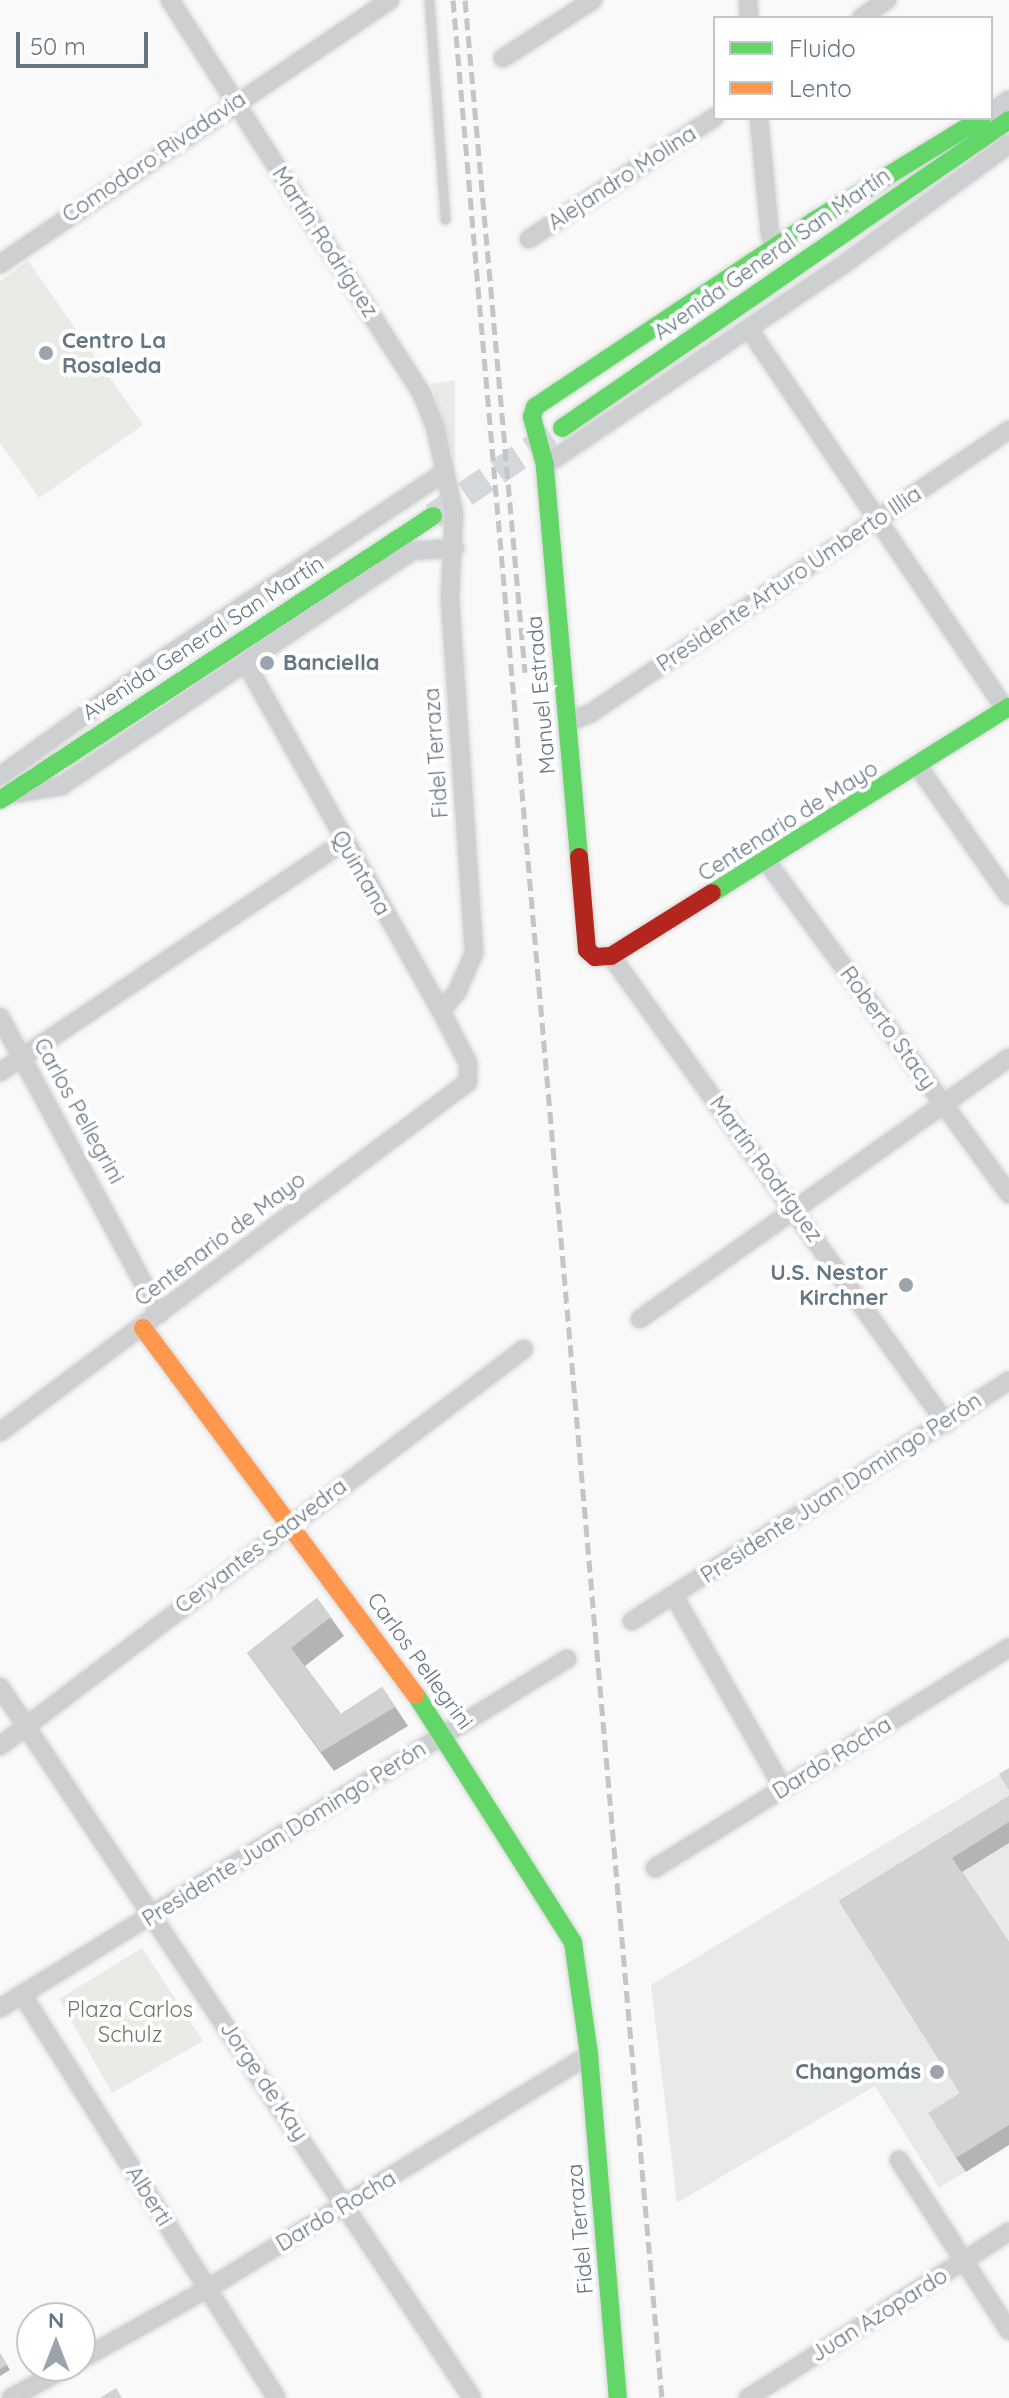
<!DOCTYPE html>
<meta charset="utf-8">
<style>
body{margin:0}
#map{position:relative;width:1009px;height:2398px;overflow:hidden;background:#f9f9f9;font-family:Quicksand,sans-serif}
div>[style]{position:absolute}
[style*='--x']{left:calc(var(--x)*1px);top:calc(var(--y)*1px);width:calc(var(--w)*1px);rotate:calc(var(--a)*1deg)}
.built>*{inset:0;background:#e8e9e9}
.green>*{inset:0;background:#e8ebe6}
.secondary-tunnel>*{height:26px;margin-top:-13px;transform-origin:0;background:repeating-linear-gradient(90deg,#d4d8dc 0 26px,transparent 0 39px)}
.roads{filter:drop-shadow(0 0 2px #d5d6d7) drop-shadow(0 0 2px #d5d6d7)}
.lane>*{height:9px;margin:-4.5px;padding:0 4.5px;transform-origin:4.5px;border-radius:4.5px;background:#cecfd0}
.street>*{height:18px;margin:-9px;padding:0 9px;transform-origin:9px;border-radius:9px;background:#cecfd0}
.fast>*{height:18px;margin:-9px;padding:0 9px;transform-origin:9px;border-radius:9px;background:#63d668}
.slow>*{height:18px;margin:-9px;padding:0 9px;transform-origin:9px;border-radius:9px;background:#ff974d}
.jam>*{height:18px;margin:-9px;padding:0 9px;transform-origin:9px;border-radius:9px;background:#b3261e}
.rail>*{height:5px;margin-top:-2.5px;transform-origin:0;background:repeating-linear-gradient(90deg,#c3c5c6 0 12px,transparent 0 18px)}
.wall>*{inset:0;background:#b3b5b5}
.building>*{inset:0;background:#d0d2d3}
.dots>*{width:22px;height:22px;translate:-50% -50%;box-sizing:border-box;border:4px solid #fff;border-radius:50%}
span{translate:-50% -50%;white-space:nowrap;text-align:center;line-height:1.15;-webkit-text-stroke:8px #fff;paint-order:stroke}
.street-label{font-size:22px;color:#657683}
.poi-label{font-size:22px;color:#657683;font-weight:700}
.left{translate:0 -50%;text-align:left}
.right{translate:-100% -50%;text-align:right}
.park-label{font-size:22px;color:#687a64}
.legend{position:absolute;left:713px;top:16px;width:280px;height:104px;box-sizing:border-box;background:#fff;border:2px solid #c1c8cd;margin:0;padding:10px 14px;list-style:none;font-size:24px;color:#657683}
.legend li{display:flex;align-items:center;gap:16px;height:40px}
.legend b{width:40px;border:2px solid #c1c8cd}
.north{position:absolute;left:16px;top:2302px;width:80px;height:80px;box-sizing:border-box;background:#fff;border:2px solid #c1c8cd;border-radius:50%;rotate:0deg;font-size:22px;font-weight:700;line-height:32px;text-align:center;color:#657683}
.north::after{content:'';display:block;margin:auto;width:28px;height:36px;background:#99a4ac;clip-path:polygon(50% 0,100% 100%,50% 72%,0 100%)}
.scale{position:absolute;left:16px;top:32px;width:132px;height:36px;box-sizing:border-box;border:4px solid #657683;border-top:0;padding-left:10px;font-size:24px;line-height:28px;white-space:nowrap;color:#657683;-webkit-text-stroke:6px #fff;paint-order:stroke}
</style>
<div id="map">
<div class="built">
<div style="clip-path:polygon(1009px 1769px,1009px 2145px,939px 2188px,875px 2086px,677px 2203px,651px 1985px)"></div>
</div>
<div class="green">
<div style="clip-path:polygon(28px 261px,143px 425px,39px 498px,0 443px,0 281px)"></div>
<div style="clip-path:polygon(455px 380px,455px 462px,431px 384px)"></div>
<div style="clip-path:polygon(142px 1948px,203px 2041px,112px 2093px,59px 1999px)"></div>
</div>
<div class="secondary-tunnel">
<div style="--x:433;--y:516;--w:149;--a:-34.3"></div>
</div>
<div class="roads">
<div class="lane">
<div style="--x:429;--y:0;--w:220;--a:85.8"></div>
</div>
<div class="street">
<div style="--x:170;--y:0;--w:465;--a:57.4"></div>
<div style="--x:421;--y:392;--w:37;--a:68"></div>
<div style="--x:435;--y:426;--w:89;--a:77.7"></div>
<div style="--x:454;--y:513;--w:86;--a:92.7"></div>
<div style="--x:450;--y:599;--w:355;--a:86.1"></div>
<div style="--x:474;--y:953;--w:43;--a:113.6"></div>
<div style="--x:457;--y:992;--w:25;--a:130"></div>
<div style="--x:748;--y:0;--w:18;--a:87"></div>
<div style="--x:861;--y:18;--w:32;--a:-35"></div>
<div style="--x:503;--y:58;--w:107;--a:-32.8"></div>
<div style="--x:991;--y:112;--w:22;--a:-34"></div>
<div style="--x:759;--y:118;--w:117;--a:84.6"></div>
<div style="--x:770;--y:234;--w:15;--a:70"></div>
<div style="--x:529;--y:239;--w:222;--a:-33.3"></div>
<div style="--x:0;--y:264;--w:471;--a:-34.1"></div>
<div style="--x:749;--y:329;--w:458;--a:56"></div>
<div style="--x:545;--y:465;--w:355;--a:-33.9"></div>
<div style="--x:840;--y:267;--w:209;--a:-36"></div>
<div style="--x:567;--y:723;--w:26;--a:-23"></div>
<div style="--x:591;--y:713;--w:505;--a:-34.1"></div>
<div style="--x:919;--y:768;--w:156;--a:54.9"></div>
<div style="--x:0;--y:776;--w:206;--a:-35.7"></div>
<div style="--x:167;--y:656;--w:330;--a:-33.5"></div>
<div style="--x:12;--y:794;--w:50;--a:-9.3"></div>
<div style="--x:61;--y:786;--w:422;--a:-33.8"></div>
<div style="--x:412;--y:551;--w:43;--a:-4"></div>
<div style="--x:767;--y:862;--w:411;--a:53.9"></div>
<div style="--x:611;--y:956;--w:575;--a:54.35"></div>
<div style="--x:0;--y:1017;--w:337;--a:61.7"></div>
<div style="--x:0;--y:1072;--w:413;--a:-33.8"></div>
<div style="--x:640;--y:1319;--w:452;--a:-35.3"></div>
<div style="--x:0;--y:1432;--w:584;--a:-36.79"></div>
<div style="--x:468;--y:1082;--w:19;--a:-90"></div>
<div style="--x:468;--y:1063;--w:59;--a:-117.4"></div>
<div style="--x:441;--y:1011;--w:397;--a:-119.3"></div>
<div style="--x:674;--y:1596;--w:221;--a:60.4"></div>
<div style="--x:632;--y:1621;--w:447;--a:-32.5"></div>
<div style="--x:0;--y:1687;--w:853;--a:56.42"></div>
<div style="--x:0;--y:1746;--w:657;--a:-37.15"></div>
<div style="--x:655;--y:1868;--w:417;--a:-31.9"></div>
<div style="--x:22;--y:1994;--w:477;--a:57.8"></div>
<div style="--x:0;--y:2008;--w:666;--a:-31.61"></div>
<div style="--x:899;--y:2160;--w:203;--a:57.2"></div>
<div style="--x:80;--y:2360;--w:145;--a:-29.2"></div>
<div style="--x:207;--y:2289;--w:448;--a:-31.5"></div>
<div style="--x:11;--y:2398;--w:66;--a:-28.9"></div>
<div style="--x:748;--y:2398;--w:309;--a:-32.5"></div>
</div>
<div class="fast">
<div style="--x:562;--y:428;--w:543;--a:-34.57"></div>
<div style="--x:0;--y:800;--w:518;--a:-33.26"></div>
<div style="--x:579;--y:857;--w:393;--a:-95"></div>
<div style="--x:545;--y:465;--w:50;--a:-105.2"></div>
<div style="--x:532;--y:417;--w:10;--a:-73"></div>
<div style="--x:535;--y:407;--w:335;--a:-33.7"></div>
<div style="--x:814;--y:221;--w:197;--a:-31.5"></div>
<div style="--x:712;--y:893;--w:350;--a:-32.1"></div>
<div style="--x:416;--y:1695;--w:293;--a:57.6"></div>
<div style="--x:573;--y:1942;--w:114;--a:81.9"></div>
<div style="--x:589;--y:2055;--w:344;--a:85.2"></div>
</div>
<div class="slow">
<div style="--x:143;--y:1328;--w:457;--a:53.4"></div>
</div>
<div class="jam">
<div style="--x:579;--y:857;--w:93;--a:85.1"></div>
<div style="--x:587;--y:950;--w:11;--a:41"></div>
<div style="--x:595;--y:957;--w:16;--a:-4"></div>
<div style="--x:611;--y:956;--w:119;--a:-32"></div>
</div>
</div>
<div class="rail">
<div style="--x:453;--y:0;--w:2407;--a:85.02"></div>
<div style="--x:465;--y:0;--w:675;--a:84.9"></div>
</div>
<div class="wall">
<div style="clip-path:polygon(317px 1598px,344px 1636px,305px 1666px,341px 1714px,382px 1687px,408px 1726px,334px 1771px,247px 1653px)"></div>
<div style="clip-path:polygon(1009px 1796px,1009px 1843px,962px 1872px,1009px 1942px,1009px 2145px,966px 2172px,956px 2158px,960px 2093px,839px 1901px)"></div>
<div style="clip-path:polygon(0 2353px,10px 2370px,0 2376px)"></div>
</div>
<div class="building">
<div style="clip-path:polygon(317px 1598px,331px 1617px,291px 1648px,341px 1714px,382px 1687px,395px 1707px,321px 1752px,247px 1653px)"></div>
<div style="clip-path:polygon(1009px 1768px,1009px 1790px,999px 1774px)"></div>
<div style="clip-path:polygon(1009px 1796px,1009px 1822px,952px 1858px,1009px 1942px,1009px 2125px,956px 2158px,928px 2113px,960px 2093px,839px 1901px)"></div>
<div style="clip-path:polygon(0 2354px,7px 2365px,0 2369px)"></div>
<div style="clip-path:polygon(116px 2388px,122px 2398px,100px 2398px)"></div>
<div style="clip-path:polygon(18px 2393px,21px 2398px,9px 2398px)"></div>
</div>
<div class="dots">
<div style="left:46px;top:353px;background:#99a4ac"></div>
<div style="left:267px;top:663px;background:#99a4ac"></div>
<div style="left:906px;top:1285px;background:#99a4ac"></div>
<div style="left:937px;top:2072px;background:#99a4ac"></div>
</div>
<div class="street-label">
<span style="left:154px;top:157px;rotate:-34deg">Comodoro Rivadavia</span>
<span style="left:622px;top:178px;rotate:-33deg">Alejandro Molina</span>
<span style="left:325px;top:242px;rotate:57deg">Martín Rodríguez</span>
<span style="left:772px;top:254px;rotate:-35deg">Avenida General San Martín</span>
<span style="left:789px;top:579px;rotate:-34deg">Presidente Arturo Umberto Illia</span>
<span style="left:203px;top:638px;rotate:-33deg">Avenida General San Martín</span>
<span style="left:541px;top:695px;rotate:-95deg">Manuel Estrada</span>
<span style="left:436px;top:753px;rotate:-94deg">Fidel Terraza</span>
<span style="left:788px;top:821px;rotate:-32deg">Centenario de Mayo</span>
<span style="left:361px;top:873px;rotate:60deg">Quintana</span>
<span style="left:888px;top:1028px;rotate:54deg">Roberto Stacy</span>
<span style="left:79px;top:1111px;rotate:61deg">Carlos Pellegrini</span>
<span style="left:766px;top:1169px;rotate:54deg">Martín Rodríguez</span>
<span style="left:220px;top:1239px;rotate:-37deg">Centenario de Mayo</span>
<span style="left:841px;top:1488px;rotate:-33deg">Presidente Juan Domingo Perón</span>
<span style="left:261px;top:1546px;rotate:-37deg">Cervantes Saavedra</span>
<span style="left:420px;top:1661px;rotate:54deg">Carlos Pellegrini</span>
<span style="left:832px;top:1758px;rotate:-32deg">Dardo Rocha</span>
<span style="left:284px;top:1834px;rotate:-32deg">Presidente Juan Domingo Perón</span>
<span style="left:264px;top:2081px;rotate:56deg">Jorge de Kay</span>
<span style="left:149px;top:2196px;rotate:58deg">Alberti</span>
<span style="left:336px;top:2211px;rotate:-31deg">Dardo Rocha</span>
<span style="left:580px;top:2229px;rotate:-95deg">Fidel Terraza</span>
<span style="left:879px;top:2315px;rotate:-32deg">Juan Azopardo</span>
</div>
<div class="poi-label">
<span class="left" style="left:62px;top:353px">Centro La<br>Rosaleda</span>
<span class="left" style="left:283px;top:663px">Banciella</span>
<span class="right" style="left:888px;top:1285px">U.S. Nestor<br>Kirchner</span>
<span class="right" style="left:921px;top:2072px">Changomás</span>
</div>
<div class="park-label">
<span style="left:130px;top:2022px">Plaza Carlos<br>Schulz</span>
</div>
<ul class="legend">
<li><b style="height:10px;background:#63d668"></b>Fluido</li>
<li><b style="height:10px;background:#ff974d"></b>Lento</li>
</ul>
<div class="north">N</div>
<div class="scale">50 m</div>
</div>
